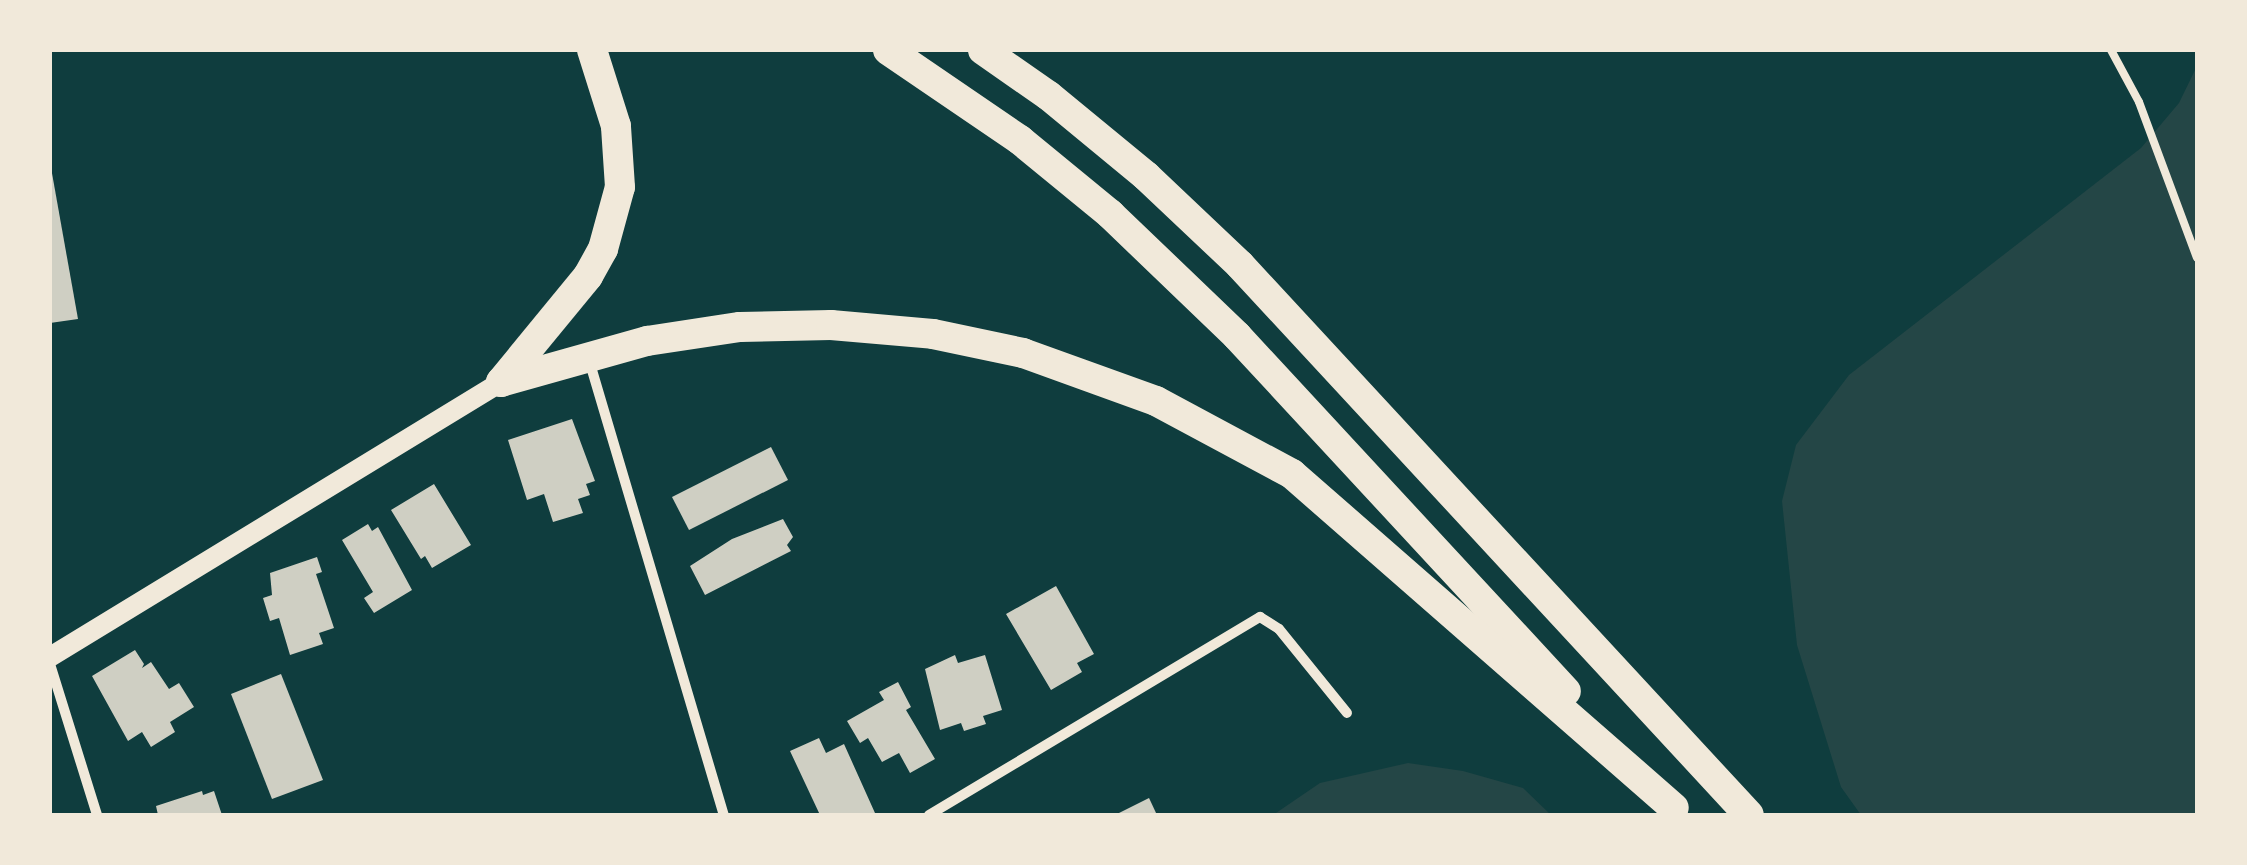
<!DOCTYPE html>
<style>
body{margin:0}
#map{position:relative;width:2247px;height:865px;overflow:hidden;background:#0f3d3e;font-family:Karla,sans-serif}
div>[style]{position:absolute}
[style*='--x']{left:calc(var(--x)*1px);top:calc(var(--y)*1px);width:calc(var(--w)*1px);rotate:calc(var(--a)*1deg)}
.green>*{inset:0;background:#244646}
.building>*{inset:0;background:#cfcfc3}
.service>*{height:8px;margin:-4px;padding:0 4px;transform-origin:4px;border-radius:4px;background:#f1e9da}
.minor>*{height:10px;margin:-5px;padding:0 5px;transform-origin:5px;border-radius:5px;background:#f1e9da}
.secondary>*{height:20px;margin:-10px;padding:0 10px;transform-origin:10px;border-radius:10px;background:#f1e9da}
.motorway>*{height:30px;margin:-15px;padding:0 15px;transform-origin:15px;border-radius:15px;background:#f1e9da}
span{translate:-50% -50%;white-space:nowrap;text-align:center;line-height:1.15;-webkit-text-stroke:8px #f1e9da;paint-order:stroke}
.frame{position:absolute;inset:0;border:52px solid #f1e9da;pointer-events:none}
</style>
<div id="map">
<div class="green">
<div style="clip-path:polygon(2197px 66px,2197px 815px,1861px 815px,1841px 787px,1797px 645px,1782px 501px,1796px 445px,1849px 375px,2141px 148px,2179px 103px)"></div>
<div style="clip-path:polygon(1408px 763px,1463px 771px,1523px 788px,1551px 815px,1273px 815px,1320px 783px)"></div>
</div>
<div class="building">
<div style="clip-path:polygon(50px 162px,78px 319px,50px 323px)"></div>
<div style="clip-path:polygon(572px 419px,595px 481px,586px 484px,590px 495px,578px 499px,583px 513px,553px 522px,544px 494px,527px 500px,508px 440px)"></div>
<div style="clip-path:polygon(771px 447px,788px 480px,689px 530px,672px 497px)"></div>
<div style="clip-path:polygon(434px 484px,471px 545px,432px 568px,425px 556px,421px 559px,391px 510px)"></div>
<div style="clip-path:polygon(783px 519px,793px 537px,787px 545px,791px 551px,705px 595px,690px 566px,732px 539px)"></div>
<div style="clip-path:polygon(368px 524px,372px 531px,378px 527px,412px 590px,374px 613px,364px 598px,373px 592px,342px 540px)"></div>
<div style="clip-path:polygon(317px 557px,322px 572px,316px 574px,334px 628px,319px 633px,323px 644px,290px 655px,279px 618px,270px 621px,263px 598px,272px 595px,270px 573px)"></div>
<div style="clip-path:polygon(1056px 586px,1094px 654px,1077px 663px,1082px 672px,1051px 690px,1006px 614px)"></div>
<div style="clip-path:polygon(135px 650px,144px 664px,142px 668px,151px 662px,169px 689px,179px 683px,194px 707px,170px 722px,175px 732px,151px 747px,142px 732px,128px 741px,92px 676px)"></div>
<div style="clip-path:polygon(955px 655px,958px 663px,985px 655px,1002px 710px,983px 716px,986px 724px,964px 731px,961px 723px,940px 730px,925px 669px)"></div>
<div style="clip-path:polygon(281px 674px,323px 780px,272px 799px,231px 694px)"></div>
<div style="clip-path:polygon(898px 682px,911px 707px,906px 710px,935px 759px,910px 773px,899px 753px,882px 762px,868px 738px,860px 743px,847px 721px,884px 700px,879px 692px)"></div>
<div style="clip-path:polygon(819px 738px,826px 753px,844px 744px,875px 813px,820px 815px,790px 751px)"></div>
<div style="clip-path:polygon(202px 791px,203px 795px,214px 791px,222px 815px,158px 815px,156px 806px)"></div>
<div style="clip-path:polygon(1149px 798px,1157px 815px,1115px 815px)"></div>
</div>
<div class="service">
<div style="--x:2111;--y:50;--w:59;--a:61.7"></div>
<div style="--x:2139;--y:102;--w:166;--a:69.6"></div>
</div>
<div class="minor">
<div style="--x:589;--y:360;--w:475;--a:73.5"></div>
<div style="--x:50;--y:664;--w:158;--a:72.7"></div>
<div style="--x:929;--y:815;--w:386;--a:-30.9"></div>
<div style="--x:1260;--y:617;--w:22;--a:32"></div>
<div style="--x:1279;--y:629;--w:108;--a:51"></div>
</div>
<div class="secondary">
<div style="--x:50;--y:657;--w:528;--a:-31.37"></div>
</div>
<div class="motorway">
<div style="--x:888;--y:50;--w:160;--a:34.3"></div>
<div style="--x:1020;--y:140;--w:117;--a:39.4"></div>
<div style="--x:1110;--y:214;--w:176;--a:43.8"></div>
<div style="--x:1237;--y:336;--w:484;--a:47.2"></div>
<div style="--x:983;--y:50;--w:80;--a:34.9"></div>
<div style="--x:1049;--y:96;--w:126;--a:39.5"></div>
<div style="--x:1146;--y:176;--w:129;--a:43.4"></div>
<div style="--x:1240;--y:265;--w:749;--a:47.22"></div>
<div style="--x:501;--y:382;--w:152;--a:-15.7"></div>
<div style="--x:647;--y:341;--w:94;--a:-8.6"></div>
<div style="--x:740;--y:327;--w:91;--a:-1.3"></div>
<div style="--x:831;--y:325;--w:102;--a:5"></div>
<div style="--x:933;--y:334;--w:92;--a:11.9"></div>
<div style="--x:1023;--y:353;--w:141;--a:19.8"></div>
<div style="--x:1156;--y:401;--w:154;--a:28.2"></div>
<div style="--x:1292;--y:474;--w:507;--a:41.16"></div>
<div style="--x:501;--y:382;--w:137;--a:-50.6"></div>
<div style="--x:588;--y:276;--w:31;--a:-61"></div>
<div style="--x:603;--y:249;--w:64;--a:-74.7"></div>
<div style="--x:620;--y:187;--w:61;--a:-93.8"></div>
<div style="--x:616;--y:126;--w:80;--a:-107.5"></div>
</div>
<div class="frame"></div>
</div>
